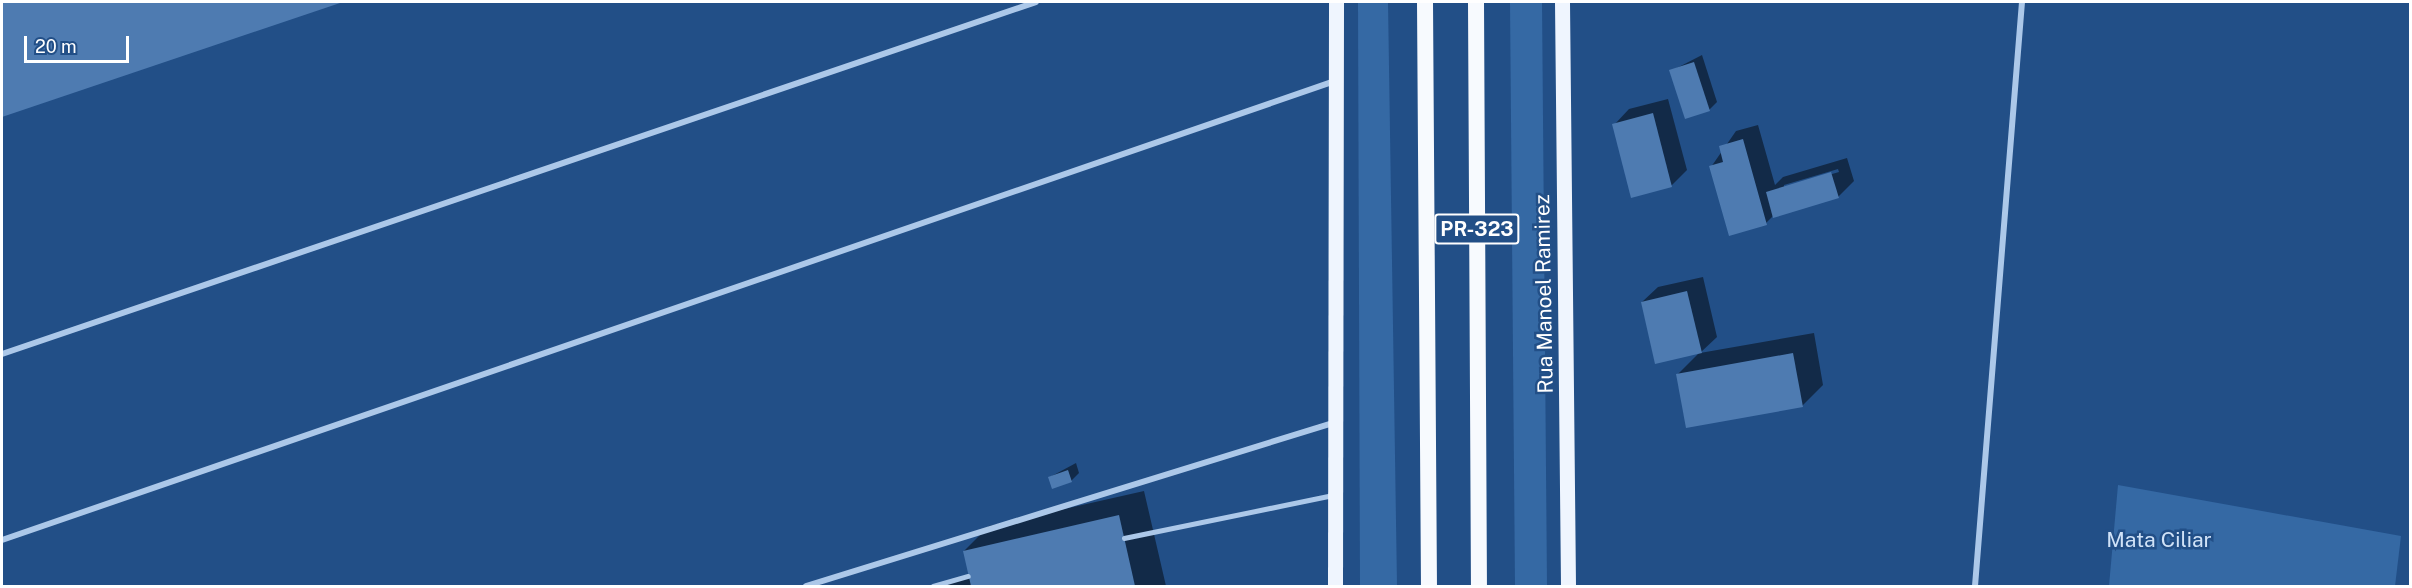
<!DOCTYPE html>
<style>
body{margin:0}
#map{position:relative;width:2412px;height:588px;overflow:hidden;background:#224f87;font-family:"Public Sans",sans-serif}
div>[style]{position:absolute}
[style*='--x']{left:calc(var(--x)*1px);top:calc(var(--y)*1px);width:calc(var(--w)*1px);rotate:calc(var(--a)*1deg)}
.green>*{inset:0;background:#3569a4}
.shadow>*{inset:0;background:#0007}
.building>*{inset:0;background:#4e7bb1}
.service>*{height:4.5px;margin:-2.25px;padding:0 2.25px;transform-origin:2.25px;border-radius:2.25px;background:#acc8e9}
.minor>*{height:6px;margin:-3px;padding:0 3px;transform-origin:3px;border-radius:3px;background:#acc8e9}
.primary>*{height:15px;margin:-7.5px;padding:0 7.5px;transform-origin:7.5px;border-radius:7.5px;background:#eff5fe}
.trunk>*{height:16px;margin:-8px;padding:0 8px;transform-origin:8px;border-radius:8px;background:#f7fafe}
span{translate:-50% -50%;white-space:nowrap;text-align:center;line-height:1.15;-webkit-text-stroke:5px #224f87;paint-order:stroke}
.shield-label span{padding:2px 4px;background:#224f87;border:2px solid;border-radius:4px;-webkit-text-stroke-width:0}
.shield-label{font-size:20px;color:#fff;font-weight:700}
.street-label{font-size:21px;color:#fff}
.park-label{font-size:21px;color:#d0e2f7}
.frame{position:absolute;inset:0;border:3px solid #fff;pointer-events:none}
.scale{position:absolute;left:24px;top:36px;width:105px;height:27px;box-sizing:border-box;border:3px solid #fff;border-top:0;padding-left:8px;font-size:18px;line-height:21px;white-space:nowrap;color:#fff;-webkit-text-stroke:4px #224f87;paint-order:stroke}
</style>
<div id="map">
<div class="green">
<div style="clip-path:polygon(1358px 2px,1388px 2px,1397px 586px,1360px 586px)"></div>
<div style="clip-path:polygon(1510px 2px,1542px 2px,1547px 586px,1515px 586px)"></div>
<div style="clip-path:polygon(2118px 485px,2401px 536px,2395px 586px,2109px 586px)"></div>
</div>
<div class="shadow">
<div style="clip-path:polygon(2px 2px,339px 2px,2px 115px)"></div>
<div style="clip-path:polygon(1702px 55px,1717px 102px,1709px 110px,1671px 71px)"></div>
<div style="clip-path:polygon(1668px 99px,1687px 170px,1672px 185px,1632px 196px,1614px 125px,1629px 109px)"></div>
<div style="clip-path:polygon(evenodd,1758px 125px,1775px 185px,1783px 177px,1847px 158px,1854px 181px,1838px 197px,1774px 215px,1766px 223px,1711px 167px,1736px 131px,1758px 125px,1838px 169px,1839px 172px,1784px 188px,1784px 185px,1838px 169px)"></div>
<div style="clip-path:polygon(1703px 277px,1717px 337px,1700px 353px,1814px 333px,1823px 385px,1802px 406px,1678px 374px,1700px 352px,1642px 302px,1658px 287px)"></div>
<div style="clip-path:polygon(1076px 463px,1079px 473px,1071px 481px,1050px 477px)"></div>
<div style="clip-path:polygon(1144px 491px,1166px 586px,928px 586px,970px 577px,964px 551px,989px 526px)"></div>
</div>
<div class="building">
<div style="clip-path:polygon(2px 2px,343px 2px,2px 117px)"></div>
<div style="clip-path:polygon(1694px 62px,1710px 111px,1685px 119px,1669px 70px)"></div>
<div style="clip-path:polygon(1653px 113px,1672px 187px,1631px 198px,1612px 124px)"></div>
<div style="clip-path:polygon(1743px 139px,1767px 225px,1729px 236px,1709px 166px,1723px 162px,1719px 146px)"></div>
<div style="clip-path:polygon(1831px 172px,1839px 198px,1773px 218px,1766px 192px)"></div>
<div style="clip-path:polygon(1687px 291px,1702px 353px,1655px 364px,1641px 302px)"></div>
<div style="clip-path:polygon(1793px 353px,1803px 407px,1686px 428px,1676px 374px)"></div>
<div style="clip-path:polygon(1068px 470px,1072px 482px,1052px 489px,1048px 477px)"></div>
<div style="clip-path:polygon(1119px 515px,1135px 586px,971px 586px,963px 551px)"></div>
</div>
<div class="service">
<div style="--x:1124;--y:538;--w:213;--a:-11.6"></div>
<div style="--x:933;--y:586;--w:36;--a:-16"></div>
</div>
<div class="minor">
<div style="--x:2;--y:354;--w:1092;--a:-18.8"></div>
<div style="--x:2;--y:540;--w:1410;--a:-19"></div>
<div style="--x:806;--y:586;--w:552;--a:-17.19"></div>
<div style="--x:1975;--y:586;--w:586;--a:-85.4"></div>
</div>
<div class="primary">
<div style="--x:1562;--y:2;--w:584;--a:89.41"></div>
<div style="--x:1335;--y:586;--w:584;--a:-89.9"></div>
</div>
<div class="trunk">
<div style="--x:1425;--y:2;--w:584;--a:89.61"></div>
<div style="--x:1476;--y:2;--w:584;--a:89.71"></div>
</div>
<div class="shield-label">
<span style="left:1477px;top:229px">PR-323</span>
</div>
<div class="street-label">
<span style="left:1544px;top:294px;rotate:-91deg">Rua Manoel Ramirez</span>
</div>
<div class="park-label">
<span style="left:2159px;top:540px">Mata Ciliar</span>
</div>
<div class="frame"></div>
<div class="scale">20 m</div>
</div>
